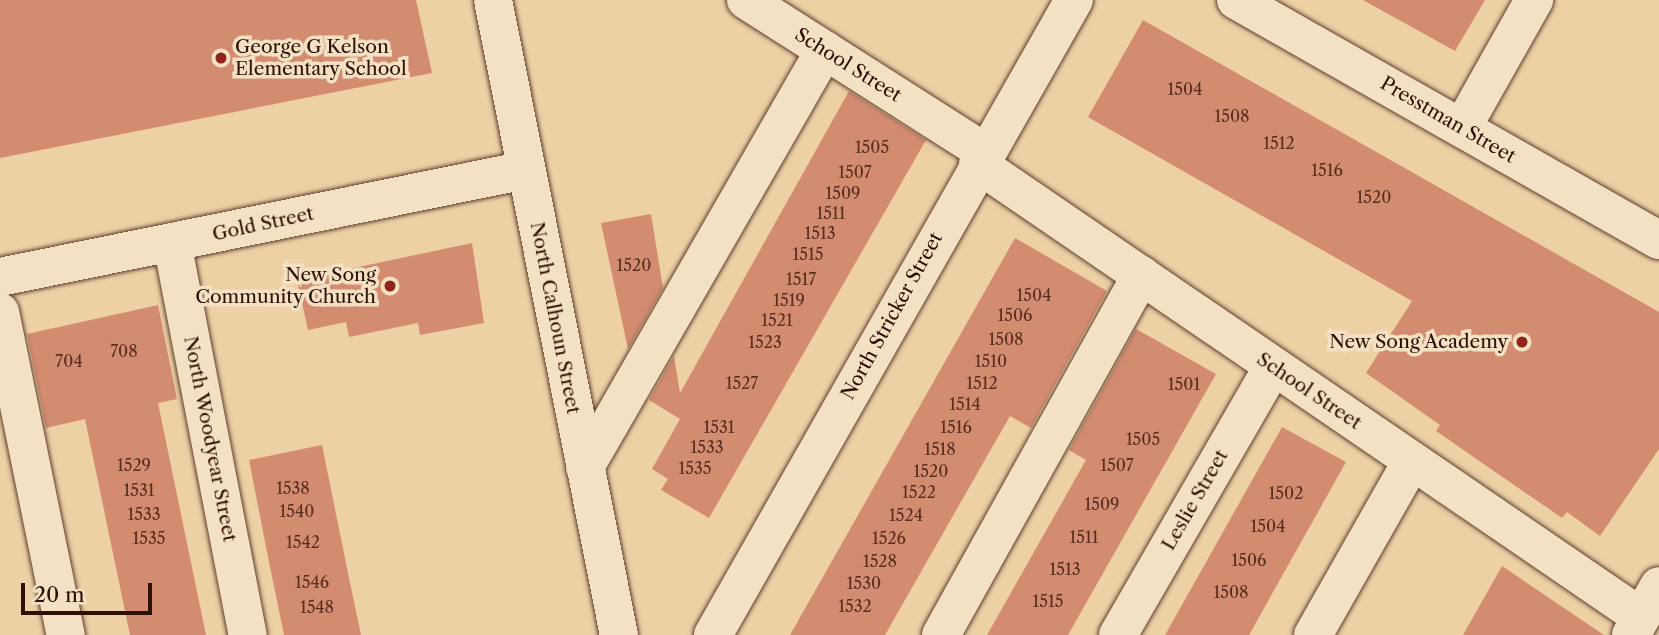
<!DOCTYPE html>
<style>
body{margin:0}
#map{position:relative;width:1659px;height:635px;overflow:hidden;background:#edd1a5;font-family:"Libre Caslon Text",serif}
div>[style]{position:absolute}
[style*='--x']{left:calc(var(--x)*1px);top:calc(var(--y)*1px);width:calc(var(--w)*1px);rotate:calc(var(--a)*1deg)}
.building>*{inset:0;background:#d48c71}
.roads{filter:drop-shadow(0 0 2px #5e402c) drop-shadow(0 0 2px #5e402c)}
.minor>*{height:38px;margin:-19px;padding:0 19px;transform-origin:19px;border-radius:19px;background:#f3e1c4}
.dots>*{width:19px;height:19px;translate:-50% -50%;box-sizing:border-box;border:4px solid #f3e1c4;border-radius:50%}
span{translate:-50% -50%;white-space:nowrap;text-align:center;line-height:1.15;-webkit-text-stroke:7px #f3e1c4;paint-order:stroke}
.number-label{font-size:16px;color:#582f1f}
.number-label span{-webkit-text-stroke-width:0}
.poi-label{font-size:19px;color:#2e1004}
.left{translate:0 -50%;text-align:left}
.right{translate:-100% -50%;text-align:right}
.street-label{font-size:19px;color:#2e1004}
.scale{position:absolute;left:21px;top:583px;width:131px;height:32px;box-sizing:border-box;border:4px solid #2e1004;border-top:0;padding-left:9px;font-size:21px;line-height:24px;white-space:nowrap;color:#2e1004;-webkit-text-stroke:5px #f3e1c4;paint-order:stroke}
</style>
<div id="map">
<div class="building">
<div style="clip-path:polygon(0 0,416px 0,432px 73px,0 158px)"></div>
<div style="clip-path:polygon(1363px 0,1485px 0,1455px 51px)"></div>
<div style="clip-path:polygon(1143px 20px,1659px 312px,1659px 449px,1600px 536px,1567px 512px,1562px 518px,1436px 431px,1440px 425px,1366px 373px,1412px 301px,1088px 117px)"></div>
<div style="clip-path:polygon(849px 91px,926px 140px,709px 518px,661px 490px,668px 479px,652px 469px,680px 419px,649px 400px,674px 356px,680px 393px)"></div>
<div style="clip-path:polygon(651px 214px,663px 288px,628px 349px,601px 223px)"></div>
<div style="clip-path:polygon(1015px 238px,1107px 291px,1031px 428px,1010px 416px,885px 635px,790px 635px)"></div>
<div style="clip-path:polygon(472px 243px,484px 323px,420px 335px,418px 323px,349px 337px,346px 322px,308px 330px,297px 280px)"></div>
<div style="clip-path:polygon(158px 305px,177px 399px,158px 403px,206px 635px,130px 635px,85px 419px,46px 428px,27px 334px)"></div>
<div style="clip-path:polygon(1136px 329px,1216px 374px,1068px 635px,987px 635px,1086px 460px,1069px 450px)"></div>
<div style="clip-path:polygon(1282px 427px,1346px 462px,1249px 635px,1165px 635px)"></div>
<div style="clip-path:polygon(322px 445px,348px 573px,361px 635px,284px 635px,269px 562px,249px 460px)"></div>
<div style="clip-path:polygon(1502px 566px,1604px 635px,1463px 635px)"></div>
</div>
<div class="roads">
<div class="minor">
<div style="--x:493;--y:0;--w:647;--a:78.78"></div>
<div style="--x:746;--y:0;--w:283;--a:32.5"></div>
<div style="--x:1236;--y:0;--w:486;--a:29.6"></div>
<div style="--x:1462;--y:128;--w:147;--a:-60.6"></div>
<div style="--x:978;--y:164;--w:803;--a:34.34"></div>
<div style="--x:172;--y:242;--w:400;--a:79.1"></div>
<div style="--x:0;--y:277;--w:537;--a:-11.5"></div>
<div style="--x:0;--y:312;--w:330;--a:78.5"></div>
<div style="--x:585;--y:467;--w:481;--a:-60.1"></div>
<div style="--x:713;--y:635;--w:730;--a:-60.38"></div>
<div style="--x:941;--y:635;--w:412;--a:-60.9"></div>
<div style="--x:1118;--y:635;--w:310;--a:-60"></div>
<div style="--x:1313;--y:635;--w:200;--a:-60.4"></div>
<div style="--x:1631;--y:635;--w:56;--a:-60.3"></div>
</div>
</div>
<div class="dots">
<div style="left:221px;top:58px;background:#8f2418"></div>
<div style="left:390px;top:286px;background:#8f2418"></div>
<div style="left:1522px;top:342px;background:#8f2418"></div>
</div>
<div class="number-label">
<span style="left:1185px;top:89px">1504</span>
<span style="left:1232px;top:116px">1508</span>
<span style="left:1279px;top:143px">1512</span>
<span style="left:872px;top:147px">1505</span>
<span style="left:1327px;top:170px">1516</span>
<span style="left:855px;top:172px">1507</span>
<span style="left:843px;top:193px">1509</span>
<span style="left:1374px;top:197px">1520</span>
<span style="left:831px;top:213px">1511</span>
<span style="left:820px;top:233px">1513</span>
<span style="left:808px;top:254px">1515</span>
<span style="left:634px;top:265px">1520</span>
<span style="left:801px;top:279px">1517</span>
<span style="left:1034px;top:295px">1504</span>
<span style="left:789px;top:300px">1519</span>
<span style="left:1015px;top:315px">1506</span>
<span style="left:777px;top:320px">1521</span>
<span style="left:1006px;top:339px">1508</span>
<span style="left:765px;top:342px">1523</span>
<span style="left:124px;top:351px">708</span>
<span style="left:69px;top:361px">704</span>
<span style="left:991px;top:361px">1510</span>
<span style="left:742px;top:383px">1527</span>
<span style="left:982px;top:383px">1512</span>
<span style="left:1184px;top:384px">1501</span>
<span style="left:965px;top:404px">1514</span>
<span style="left:719px;top:427px">1531</span>
<span style="left:956px;top:427px">1516</span>
<span style="left:1143px;top:439px">1505</span>
<span style="left:707px;top:447px">1533</span>
<span style="left:940px;top:449px">1518</span>
<span style="left:134px;top:465px">1529</span>
<span style="left:1117px;top:465px">1507</span>
<span style="left:695px;top:468px">1535</span>
<span style="left:931px;top:471px">1520</span>
<span style="left:293px;top:488px">1538</span>
<span style="left:139px;top:490px">1531</span>
<span style="left:919px;top:492px">1522</span>
<span style="left:1286px;top:493px">1502</span>
<span style="left:1102px;top:504px">1509</span>
<span style="left:297px;top:511px">1540</span>
<span style="left:144px;top:514px">1533</span>
<span style="left:906px;top:515px">1524</span>
<span style="left:1268px;top:526px">1504</span>
<span style="left:1084px;top:537px">1511</span>
<span style="left:149px;top:538px">1535</span>
<span style="left:889px;top:538px">1526</span>
<span style="left:303px;top:542px">1542</span>
<span style="left:1249px;top:560px">1506</span>
<span style="left:880px;top:561px">1528</span>
<span style="left:1065px;top:569px">1513</span>
<span style="left:312px;top:582px">1546</span>
<span style="left:864px;top:583px">1530</span>
<span style="left:1231px;top:592px">1508</span>
<span style="left:1048px;top:601px">1515</span>
<span style="left:855px;top:606px">1532</span>
<span style="left:317px;top:607px">1548</span>
</div>
<div class="poi-label">
<span class="left" style="left:235px;top:58px">George G Kelson<br>Elementary School</span>
<span class="right" style="left:376px;top:286px">New Song<br>Community Church</span>
<span class="right" style="left:1508px;top:342px">New Song Academy</span>
</div>
<div class="street-label">
<span style="left:848px;top:65px;rotate:32deg">School Street</span>
<span style="left:1448px;top:120px;rotate:30deg">Presstman Street</span>
<span style="left:263px;top:224px;rotate:-12deg">Gold Street</span>
<span style="left:892px;top:316px;rotate:-61deg">North Stricker Street</span>
<span style="left:555px;top:318px;rotate:79deg">North Calhoun Street</span>
<span style="left:1309px;top:391px;rotate:34deg">School Street</span>
<span style="left:210px;top:439px;rotate:79deg">North Woodyear Street</span>
<span style="left:1195px;top:500px;rotate:-60deg">Leslie Street</span>
</div>
<div class="scale">20 m</div>
</div>
